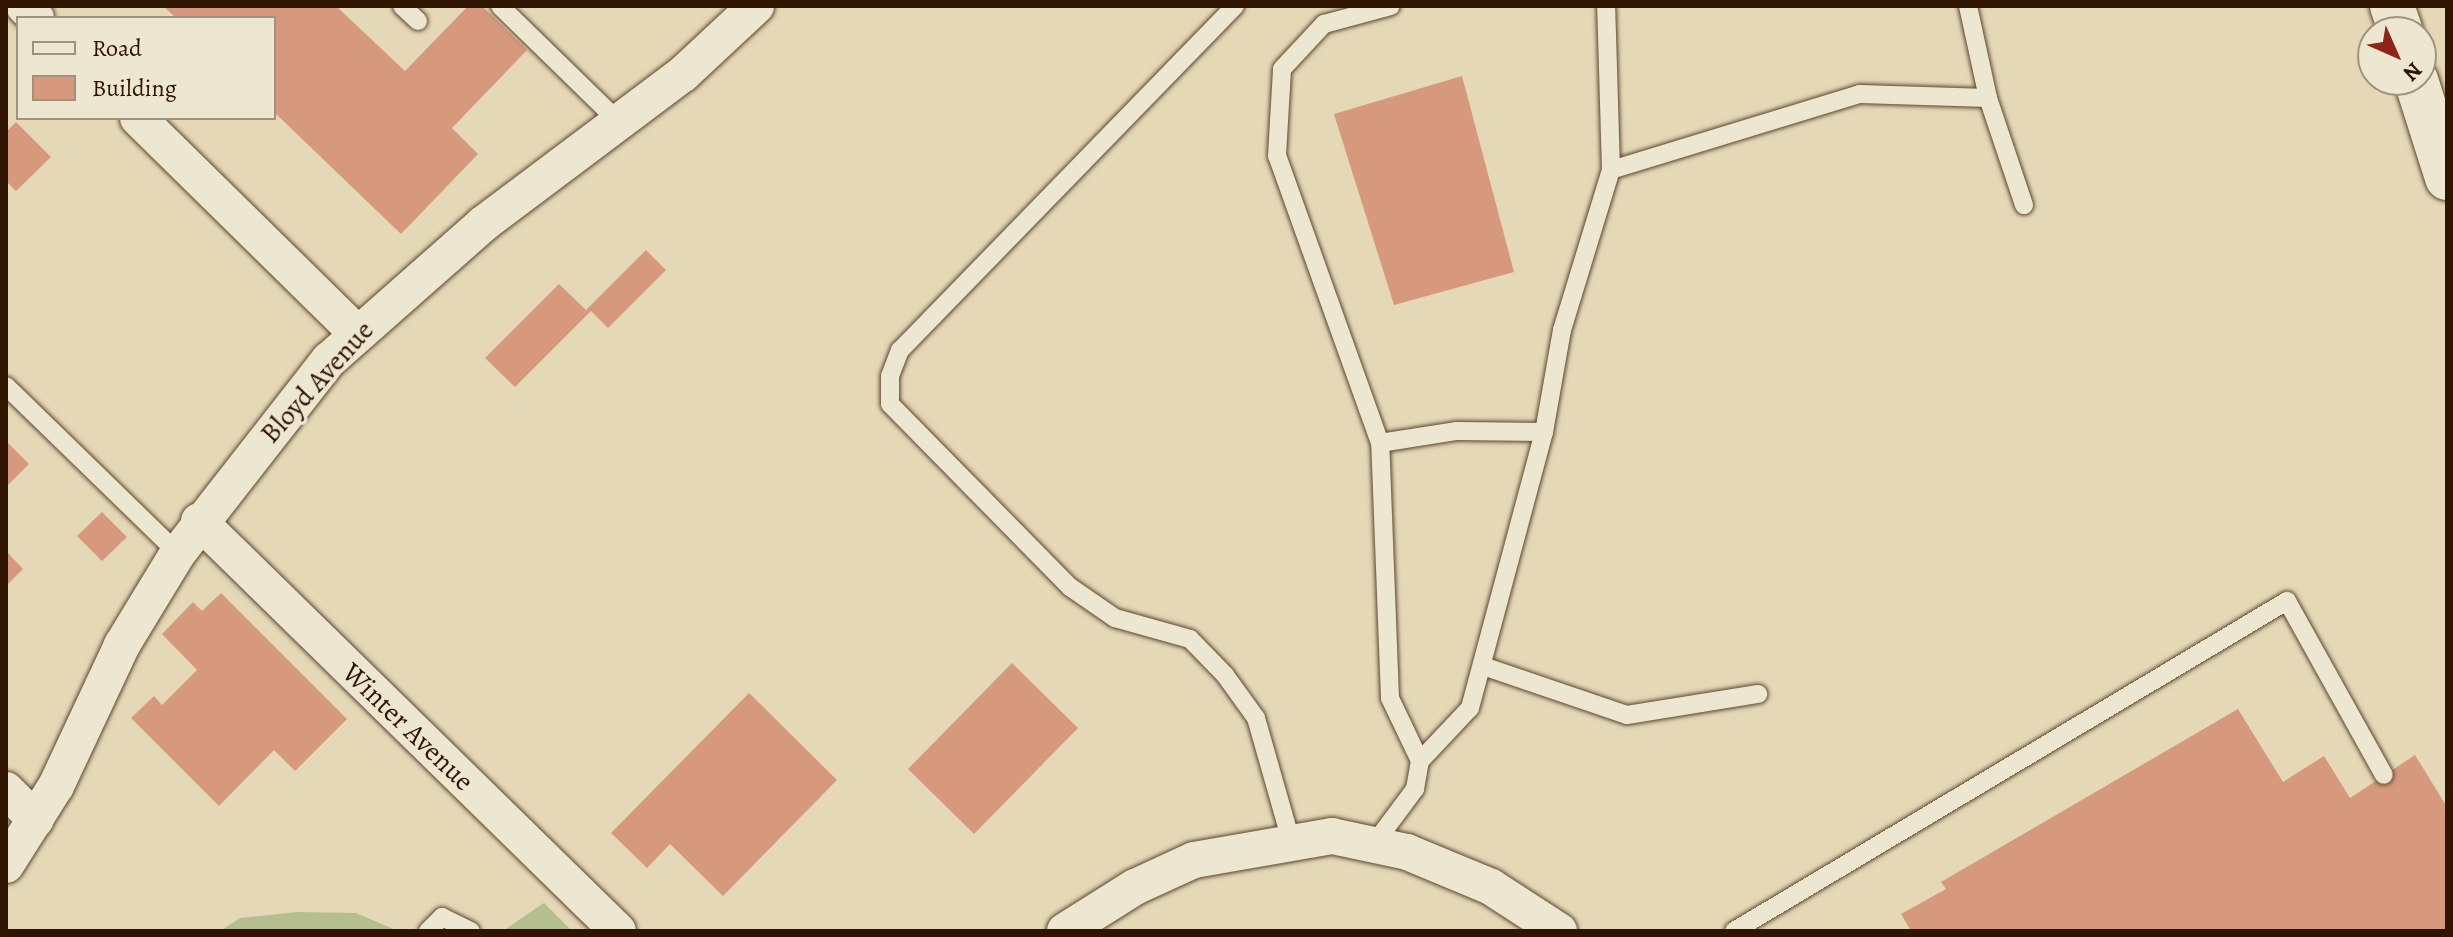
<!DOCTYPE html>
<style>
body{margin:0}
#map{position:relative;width:2453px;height:937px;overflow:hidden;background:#e4d8b7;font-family:Alegreya,serif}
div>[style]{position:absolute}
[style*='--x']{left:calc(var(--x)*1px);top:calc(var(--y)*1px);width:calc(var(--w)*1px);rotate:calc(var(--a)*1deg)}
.green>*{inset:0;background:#b5be8e}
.building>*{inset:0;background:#d6997e}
.roads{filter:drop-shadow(0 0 2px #5c462e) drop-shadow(0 0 2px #5c462e)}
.service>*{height:18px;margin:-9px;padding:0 9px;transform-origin:9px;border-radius:9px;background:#ede6d0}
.minor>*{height:36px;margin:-18px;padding:0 18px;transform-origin:18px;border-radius:18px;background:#ede6d0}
.tertiary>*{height:44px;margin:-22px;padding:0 22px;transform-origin:22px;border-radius:22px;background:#ede6d0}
span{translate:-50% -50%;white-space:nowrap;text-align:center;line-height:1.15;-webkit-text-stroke:7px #ede6d0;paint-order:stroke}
.street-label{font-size:28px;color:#2f1500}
.frame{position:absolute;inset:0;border:8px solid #2f1500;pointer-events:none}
.legend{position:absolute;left:16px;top:16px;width:260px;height:104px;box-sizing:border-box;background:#ede6d0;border:2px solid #a1927d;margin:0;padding:10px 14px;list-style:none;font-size:24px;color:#2f1500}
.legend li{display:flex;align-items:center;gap:16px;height:40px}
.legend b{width:40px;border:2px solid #a1927d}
.north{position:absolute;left:2357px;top:16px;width:80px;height:80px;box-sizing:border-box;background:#ede6d0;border:2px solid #a1927d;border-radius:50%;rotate:135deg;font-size:22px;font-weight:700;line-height:32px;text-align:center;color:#2f1500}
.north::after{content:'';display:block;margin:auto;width:28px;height:36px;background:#8f2418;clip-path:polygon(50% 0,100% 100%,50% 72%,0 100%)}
</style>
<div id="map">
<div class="green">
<div style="clip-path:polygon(544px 903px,572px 931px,503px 931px)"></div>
<div style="clip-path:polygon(298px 912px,356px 913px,398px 931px,220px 931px,240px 918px)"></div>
</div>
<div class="building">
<div style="clip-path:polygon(163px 6px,336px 6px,405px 71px,468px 6px,482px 6px,527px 50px,452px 128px,478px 154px,401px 234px,274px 112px,274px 18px,176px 18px)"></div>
<div style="clip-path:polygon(1462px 76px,1514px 272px,1394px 305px,1334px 114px)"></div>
<div style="clip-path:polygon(16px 122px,51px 157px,16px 191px,6px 181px,6px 132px)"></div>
<div style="clip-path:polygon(646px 250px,666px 270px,608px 328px,591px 311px,515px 387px,485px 358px,559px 284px,586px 310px)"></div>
<div style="clip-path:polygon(6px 441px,29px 464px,6px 487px)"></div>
<div style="clip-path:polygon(102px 512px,127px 537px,102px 561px,77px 536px)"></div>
<div style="clip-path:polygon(6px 551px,23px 569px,6px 586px)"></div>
<div style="clip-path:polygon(221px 593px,347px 719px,295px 771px,274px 750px,219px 806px,131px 718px,154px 696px,162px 705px,197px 670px,162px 634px,193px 602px,202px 611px)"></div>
<div style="clip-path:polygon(1012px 663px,1078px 728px,974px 834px,908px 769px)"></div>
<div style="clip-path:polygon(749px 693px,837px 780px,723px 896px,670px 844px,647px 868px,611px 833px)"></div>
<div style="clip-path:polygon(2238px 709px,2283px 782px,2324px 756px,2350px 798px,2415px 755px,2447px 807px,2447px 931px,1911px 931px,1901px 914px,1946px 889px,1941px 882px)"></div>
</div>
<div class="roads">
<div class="service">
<div style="--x:402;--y:6;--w:22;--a:43"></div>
<div style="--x:500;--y:6;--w:165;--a:44.3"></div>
<div style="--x:1235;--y:6;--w:480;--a:134.2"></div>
<div style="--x:900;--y:350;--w:28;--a:111"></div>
<div style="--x:890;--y:376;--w:28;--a:90"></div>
<div style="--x:890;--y:404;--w:257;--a:45.5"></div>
<div style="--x:1070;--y:587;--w:55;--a:34.6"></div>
<div style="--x:1115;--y:618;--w:78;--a:15.6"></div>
<div style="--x:1190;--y:639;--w:50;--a:45.8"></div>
<div style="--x:1225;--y:675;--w:53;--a:54.2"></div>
<div style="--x:1256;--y:718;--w:128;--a:74.1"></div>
<div style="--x:1968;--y:6;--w:94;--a:77.7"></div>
<div style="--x:1988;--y:98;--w:113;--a:71.4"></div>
<div style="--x:1611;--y:170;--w:260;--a:-17"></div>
<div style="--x:1860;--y:94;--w:128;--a:1.8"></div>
<div style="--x:6;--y:386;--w:240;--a:44.2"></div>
<div style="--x:1380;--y:443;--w:305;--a:-109.7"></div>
<div style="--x:1277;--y:156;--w:87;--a:-86.7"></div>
<div style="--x:1282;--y:69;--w:62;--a:-47"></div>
<div style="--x:1324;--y:24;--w:69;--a:-15"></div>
<div style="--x:1483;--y:666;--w:152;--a:18.8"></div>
<div style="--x:1627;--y:715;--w:133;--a:-9.1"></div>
<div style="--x:1420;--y:761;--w:73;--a:-46.7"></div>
<div style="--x:1470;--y:708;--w:286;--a:-75"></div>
<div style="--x:1544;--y:432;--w:104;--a:-80"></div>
<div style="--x:1562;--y:330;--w:167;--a:-73"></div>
<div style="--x:1611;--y:170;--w:164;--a:-91.7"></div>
<div style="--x:1374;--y:844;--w:69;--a:-53.3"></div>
<div style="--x:1415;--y:789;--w:28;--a:-80"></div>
<div style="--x:1420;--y:761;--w:70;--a:-115.5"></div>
<div style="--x:1390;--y:698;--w:255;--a:-92.2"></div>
<div style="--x:1380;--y:443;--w:78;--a:-8.9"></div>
<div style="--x:1457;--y:431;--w:87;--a:0.7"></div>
<div style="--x:428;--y:931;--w:20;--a:-45"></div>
<div style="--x:442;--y:917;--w:32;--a:26"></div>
<div style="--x:1734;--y:931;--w:644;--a:-30.83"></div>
<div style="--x:2287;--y:601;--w:199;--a:60.9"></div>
</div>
<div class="minor">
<div style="--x:24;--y:6;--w:17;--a:45"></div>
<div style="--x:138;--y:118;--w:307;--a:44.5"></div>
<div style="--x:199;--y:521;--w:586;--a:44.38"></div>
<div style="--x:6;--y:790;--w:42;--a:45"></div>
<div style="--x:6;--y:865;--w:93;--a:-57.7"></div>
<div style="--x:56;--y:786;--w:156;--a:-64.9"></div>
<div style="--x:122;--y:645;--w:108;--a:-58.7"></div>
<div style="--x:178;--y:553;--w:245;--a:-52"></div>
<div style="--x:329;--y:360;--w:205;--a:-41.4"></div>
<div style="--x:483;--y:224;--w:250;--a:-36.9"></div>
<div style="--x:683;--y:74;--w:100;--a:-43"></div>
<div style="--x:1065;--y:931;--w:83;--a:-32.2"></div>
<div style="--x:1135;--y:887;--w:65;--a:-24.6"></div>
<div style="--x:1194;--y:860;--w:140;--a:-9.9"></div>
<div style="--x:1332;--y:836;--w:77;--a:12"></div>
<div style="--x:1407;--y:852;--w:91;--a:22.6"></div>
<div style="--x:1491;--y:887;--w:81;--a:32.9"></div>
</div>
<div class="tertiary">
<div style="--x:2392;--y:6;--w:28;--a:71"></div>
<div style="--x:2416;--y:80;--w:103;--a:72.4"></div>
</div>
</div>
<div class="street-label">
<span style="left:317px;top:382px;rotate:-48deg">Bloyd Avenue</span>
<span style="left:408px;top:727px;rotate:44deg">Winter Avenue</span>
</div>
<div class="frame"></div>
<ul class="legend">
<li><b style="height:10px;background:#ede6d0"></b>Road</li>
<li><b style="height:22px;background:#d6997e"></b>Building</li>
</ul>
<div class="north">N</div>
</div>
